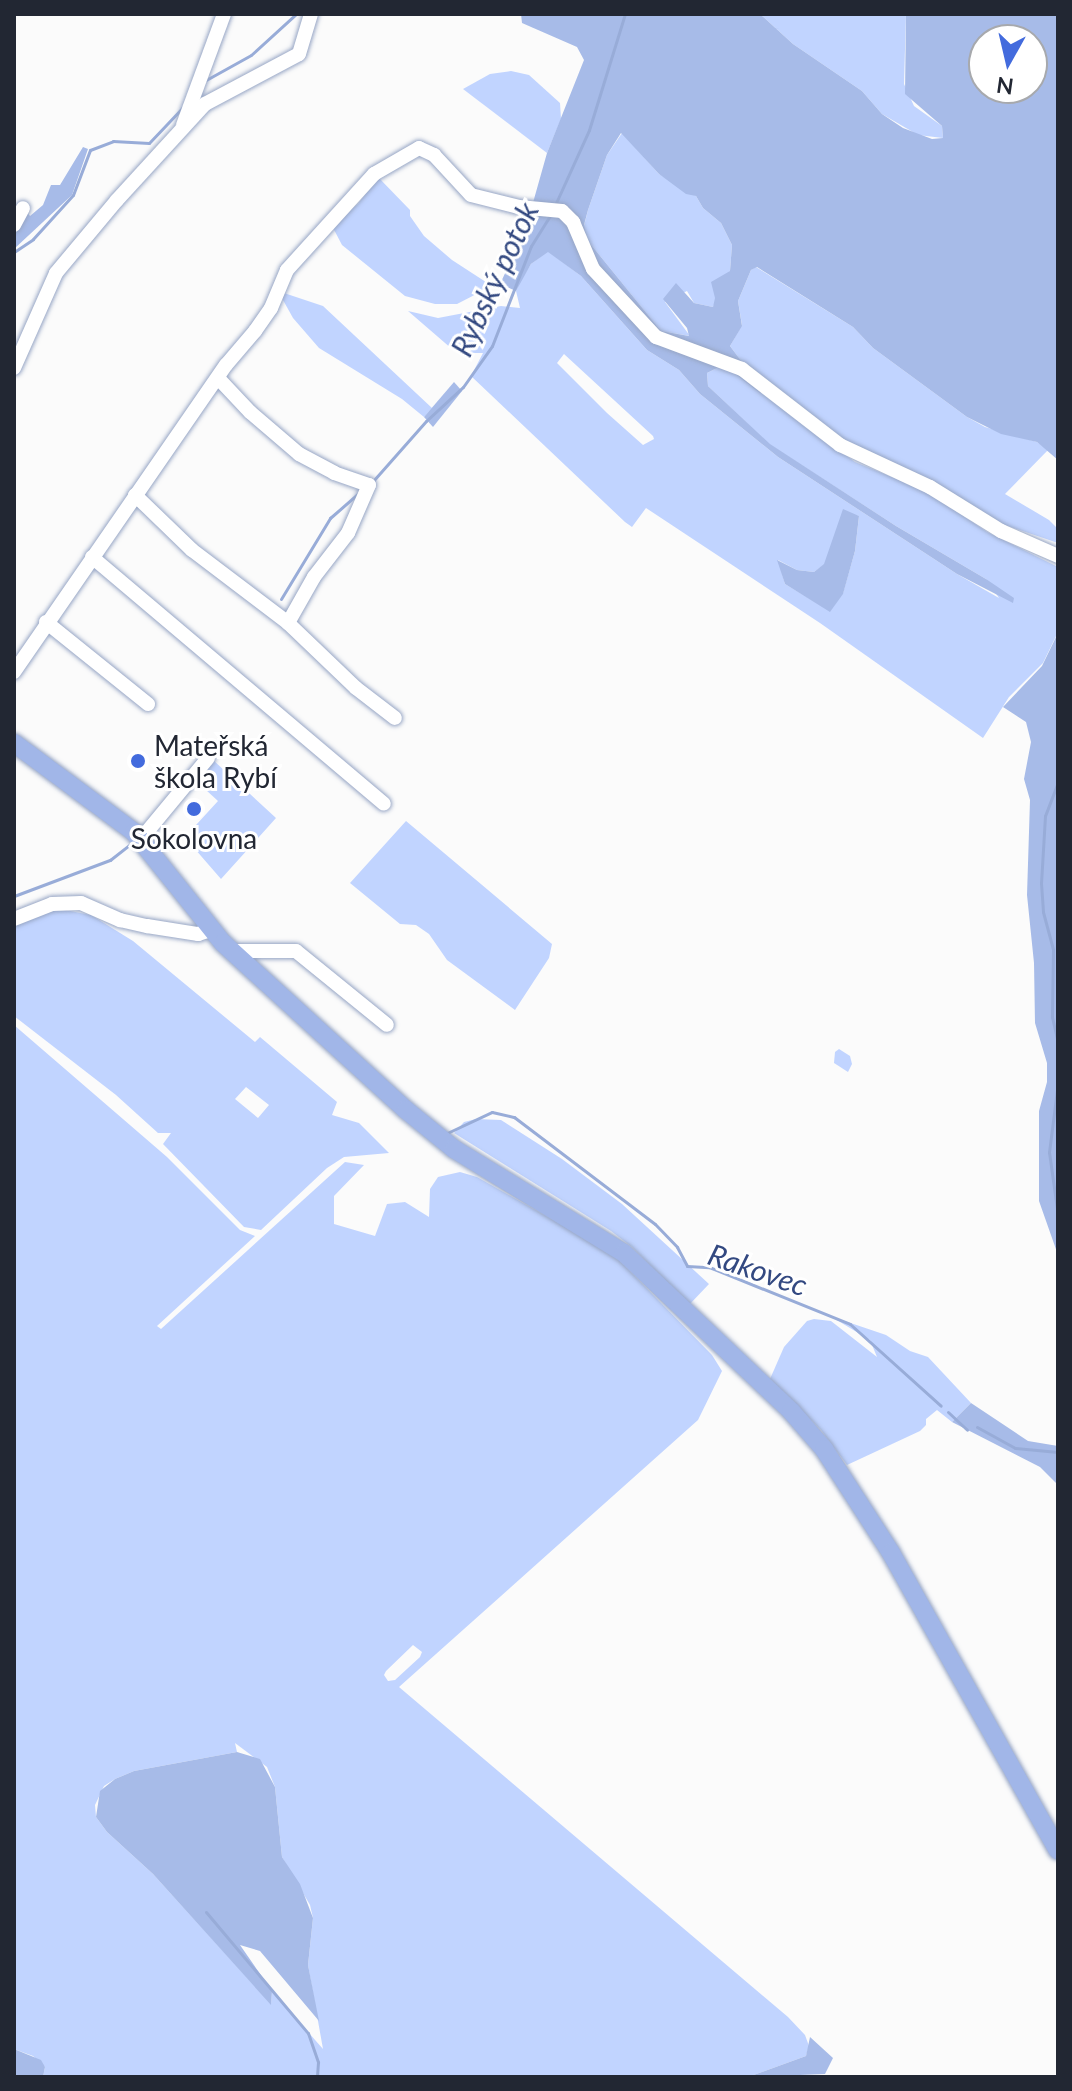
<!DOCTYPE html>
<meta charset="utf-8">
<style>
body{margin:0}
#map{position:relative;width:1072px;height:2091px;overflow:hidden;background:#fbfbfb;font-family:Lato,sans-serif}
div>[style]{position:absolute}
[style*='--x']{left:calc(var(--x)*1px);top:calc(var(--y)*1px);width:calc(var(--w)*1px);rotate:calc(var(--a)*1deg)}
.green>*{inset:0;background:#c1d4ff}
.forest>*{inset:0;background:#a7bbe8}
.stream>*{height:3px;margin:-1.5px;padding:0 1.5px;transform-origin:1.5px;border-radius:1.5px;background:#98acd8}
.roads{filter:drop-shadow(0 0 2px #97a6c5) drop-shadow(0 0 2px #97a6c5)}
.minor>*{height:14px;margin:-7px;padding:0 7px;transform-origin:7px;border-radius:7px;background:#fff}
.major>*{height:18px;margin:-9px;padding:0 9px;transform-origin:9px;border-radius:9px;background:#a1b6e8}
.dots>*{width:22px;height:22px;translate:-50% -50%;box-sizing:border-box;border:4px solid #fff;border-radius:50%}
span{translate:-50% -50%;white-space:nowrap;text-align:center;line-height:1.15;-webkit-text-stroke:6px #fff;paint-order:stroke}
.poi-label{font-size:28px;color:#222733}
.left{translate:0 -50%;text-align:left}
.water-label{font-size:30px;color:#334981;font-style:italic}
.frame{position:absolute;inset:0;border:16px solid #222733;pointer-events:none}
.north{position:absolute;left:968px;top:24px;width:80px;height:80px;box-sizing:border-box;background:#fff;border:2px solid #a7a9ad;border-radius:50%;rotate:188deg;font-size:22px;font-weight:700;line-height:32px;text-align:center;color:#222733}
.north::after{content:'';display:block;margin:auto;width:28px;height:36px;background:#436bdd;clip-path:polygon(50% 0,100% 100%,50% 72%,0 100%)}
</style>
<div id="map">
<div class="green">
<div style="clip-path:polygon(760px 14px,906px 14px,904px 84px,914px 106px,942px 126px,943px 138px,918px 135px,882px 114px,862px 91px,793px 44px)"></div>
<div style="clip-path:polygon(511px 71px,529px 75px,560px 103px,561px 119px,547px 153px,463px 89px,490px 74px)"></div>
<div style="clip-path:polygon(622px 133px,659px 174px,696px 196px,703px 208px,721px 223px,732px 245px,730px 271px,713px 307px,694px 303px,687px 291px,665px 302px,690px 336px,661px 331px,588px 241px,584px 226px,588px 210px,607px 155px)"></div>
<div style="clip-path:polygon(378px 177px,410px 210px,410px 216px,424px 236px,452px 260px,492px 286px,457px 304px,435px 304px,405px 296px,342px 245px,331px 224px,358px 204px)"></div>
<div style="clip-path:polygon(evenodd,548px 251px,581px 276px,647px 350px,679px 370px,700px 394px,778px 457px,957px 574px,999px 598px,986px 579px,896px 526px,769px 444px,708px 386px,707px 373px,721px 366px,729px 369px,855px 462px,928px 492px,987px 532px,1058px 567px,1058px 632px,1043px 663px,1009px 697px,983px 738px,820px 623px,646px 508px,632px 527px,625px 522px,471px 376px,483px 353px,461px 353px,452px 349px,408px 311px,438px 318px,501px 306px,520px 308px,516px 291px,521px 280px,531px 264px,548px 251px,564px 354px,653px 436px,654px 439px,643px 445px,607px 413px,557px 363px,564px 354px,548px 251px,843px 513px,859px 516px,855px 551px,843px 593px,830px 611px,785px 584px,778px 560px,797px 570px,814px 572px,825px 564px,843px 513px)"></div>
<div style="clip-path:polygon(756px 267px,853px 327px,873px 348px,967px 417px,985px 427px,1037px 442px,1048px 450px,1005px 494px,1049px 520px,1058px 529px,1058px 543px,1002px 524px,826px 430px,742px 362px,730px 346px,742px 325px,738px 301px,751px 270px)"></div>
<div style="clip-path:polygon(278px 291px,323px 306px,432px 408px,424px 417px,402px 399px,319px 348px,293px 318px)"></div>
<div style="clip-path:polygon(213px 760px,276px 818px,221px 879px,188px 841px,196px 825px,218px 801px,194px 779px)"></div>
<div style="clip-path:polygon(406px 821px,552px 944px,549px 958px,515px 1010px,447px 960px,429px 934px,416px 925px,400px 924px,350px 883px)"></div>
<div style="clip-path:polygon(evenodd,60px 909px,91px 915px,133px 941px,255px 1042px,260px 1037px,337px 1102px,332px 1115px,359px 1123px,389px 1153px,344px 1157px,327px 1168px,261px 1230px,244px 1227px,163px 1144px,171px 1133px,158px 1133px,116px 1095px,14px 1016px,14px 922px,60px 909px,246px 1087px,269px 1105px,258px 1118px,235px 1099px,246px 1087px)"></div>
<div style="clip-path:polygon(evenodd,14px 1025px,167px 1157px,240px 1230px,255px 1236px,157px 1326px,161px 1329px,345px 1162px,364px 1165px,334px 1196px,334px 1224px,375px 1236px,387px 1204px,405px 1202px,429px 1217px,430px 1189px,438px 1177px,460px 1172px,477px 1177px,613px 1254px,712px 1355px,722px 1371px,698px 1420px,399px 1687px,788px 2017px,805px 2035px,809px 2046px,806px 2056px,748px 2077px,43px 2077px,45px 2067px,33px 2056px,14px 2049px,14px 1025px,413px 1645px,422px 1652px,420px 1657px,395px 1680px,388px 1681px,384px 1675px,386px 1671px,413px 1645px,14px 1025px,235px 1743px,267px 1767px,275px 1787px,282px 1857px,310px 1905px,313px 1918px,308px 1965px,323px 2049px,272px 1991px,271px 2004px,153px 1874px,107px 1832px,96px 1817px,95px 1805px,104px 1786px,115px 1779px,134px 1771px,237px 1752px,235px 1743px)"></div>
<div style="clip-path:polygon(839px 1049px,850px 1056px,852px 1064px,848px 1072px,834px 1063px,835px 1052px)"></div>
<div style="clip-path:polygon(476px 1119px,501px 1120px,562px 1159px,622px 1204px,709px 1284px,689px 1305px,632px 1247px,611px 1231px,454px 1133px,464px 1122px)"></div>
<div style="clip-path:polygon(830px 1316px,886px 1335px,910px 1351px,928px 1357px,971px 1403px,952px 1422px,937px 1410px,926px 1419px,926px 1425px,920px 1431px,847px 1465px,821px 1430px,770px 1379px,784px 1347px,807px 1321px,814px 1319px,831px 1321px,877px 1357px,870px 1340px)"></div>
</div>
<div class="forest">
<div style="clip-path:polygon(evenodd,521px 14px,760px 14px,793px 44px,862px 91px,882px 114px,903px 128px,932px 139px,943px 138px,942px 126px,905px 94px,906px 14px,1058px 14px,1058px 460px,1037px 442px,1001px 434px,967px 417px,873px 348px,853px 327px,757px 267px,751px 270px,738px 301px,742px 326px,730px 346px,742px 362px,773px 385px,760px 393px,729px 369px,721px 366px,707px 373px,708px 386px,770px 444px,896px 526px,986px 579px,1014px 598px,1013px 603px,957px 574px,778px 457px,700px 394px,679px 370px,647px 350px,581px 276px,548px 252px,531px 264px,516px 291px,500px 284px,525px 231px,547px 153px,584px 60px,577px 47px,522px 23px,521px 14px,984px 40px,1032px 40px,1032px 88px,984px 88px,984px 40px,521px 14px,621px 133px,659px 174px,686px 194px,696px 196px,703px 208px,721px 223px,732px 245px,730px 271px,711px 282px,715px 298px,713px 307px,694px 303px,676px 283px,663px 299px,687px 328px,689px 336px,661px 331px,588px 241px,584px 225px,588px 210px,607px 155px,621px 133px)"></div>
<div style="clip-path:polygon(83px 147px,88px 149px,72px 195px,14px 249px,14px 231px,26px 211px,30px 216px,43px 205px,51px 185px,60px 185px)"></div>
<div style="clip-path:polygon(454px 382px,462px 391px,433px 427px,424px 417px)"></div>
<div style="clip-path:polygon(843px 509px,859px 516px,855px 551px,843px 594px,830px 612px,785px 584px,777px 560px,797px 570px,814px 572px,824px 564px)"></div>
<div style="clip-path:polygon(1058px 633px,1056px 876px,1058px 1255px,1039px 1201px,1039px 1111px,1047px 1082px,1047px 1063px,1035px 1023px,1034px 963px,1027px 895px,1030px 800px,1024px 779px,1031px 742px,1026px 722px,1003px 707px,1042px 666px)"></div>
<div style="clip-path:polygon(971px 1403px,1028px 1441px,1058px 1446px,1058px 1485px,1040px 1467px,952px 1422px)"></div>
<div style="clip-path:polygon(237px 1752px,260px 1759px,275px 1787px,282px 1857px,300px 1884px,313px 1918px,308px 1965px,319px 2021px,260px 1951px,240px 1945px,272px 1991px,271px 2005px,153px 1874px,107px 1832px,96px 1817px,100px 1791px,115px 1779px,134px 1771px)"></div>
<div style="clip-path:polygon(810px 2037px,833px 2058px,825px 2074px,748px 2077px,806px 2056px)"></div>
<div style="clip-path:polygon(14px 2049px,41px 2060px,45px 2067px,43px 2077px,14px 2077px)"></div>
</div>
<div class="stream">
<div style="--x:206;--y:80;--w:51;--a:-29.1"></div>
<div style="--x:251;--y:55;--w:61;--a:-42.3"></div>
<div style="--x:555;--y:205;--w:82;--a:-65.6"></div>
<div style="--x:589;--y:130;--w:121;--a:-72.8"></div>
<div style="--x:14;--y:252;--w:23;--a:-34"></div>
<div style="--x:33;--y:239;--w:59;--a:-47.7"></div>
<div style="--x:73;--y:195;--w:48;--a:-69.3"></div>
<div style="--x:90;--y:150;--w:25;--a:-21"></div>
<div style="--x:113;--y:141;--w:36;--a:3"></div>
<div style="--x:149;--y:143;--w:50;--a:-46.6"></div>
<div style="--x:373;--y:481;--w:80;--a:-48.5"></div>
<div style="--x:426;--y:421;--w:50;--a:-42.6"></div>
<div style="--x:463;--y:387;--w:50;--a:-54.7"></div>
<div style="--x:492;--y:346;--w:107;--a:-68.7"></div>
<div style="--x:531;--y:246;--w:36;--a:-58"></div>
<div style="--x:281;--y:599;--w:95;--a:-58.8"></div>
<div style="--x:330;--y:518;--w:37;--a:-41"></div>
<div style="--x:1058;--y:708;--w:38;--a:90"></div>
<div style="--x:1058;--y:782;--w:36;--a:111"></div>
<div style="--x:1045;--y:816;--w:67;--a:93.4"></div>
<div style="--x:1041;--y:883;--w:29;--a:86"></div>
<div style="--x:1043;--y:912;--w:39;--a:75"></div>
<div style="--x:1053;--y:950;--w:67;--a:90.9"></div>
<div style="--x:1052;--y:1017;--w:28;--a:77"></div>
<div style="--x:14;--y:896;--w:103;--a:-20.6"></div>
<div style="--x:110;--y:860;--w:31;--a:-38"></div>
<div style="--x:1058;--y:1082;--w:71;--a:97.3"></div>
<div style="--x:1049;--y:1152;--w:65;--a:82"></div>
<div style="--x:445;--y:1134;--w:52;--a:-25.1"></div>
<div style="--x:492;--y:1112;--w:23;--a:13"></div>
<div style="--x:514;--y:1117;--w:177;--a:37.2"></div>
<div style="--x:655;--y:1224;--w:32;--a:46"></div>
<div style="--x:677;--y:1247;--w:21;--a:62"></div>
<div style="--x:687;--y:1266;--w:22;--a:3"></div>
<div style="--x:709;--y:1267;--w:152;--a:22"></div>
<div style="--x:850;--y:1324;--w:122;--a:42"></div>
<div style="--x:948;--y:1412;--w:26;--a:43"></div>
<div style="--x:977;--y:1427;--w:43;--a:28.9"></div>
<div style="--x:1015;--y:1448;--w:43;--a:5.3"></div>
<div style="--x:206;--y:1912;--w:158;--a:49.9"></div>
<div style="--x:308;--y:2033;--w:31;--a:71"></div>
<div style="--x:318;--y:2062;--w:15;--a:94"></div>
</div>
<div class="roads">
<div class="minor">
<div style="--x:183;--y:125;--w:118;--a:-69.7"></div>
<div style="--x:14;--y:225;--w:19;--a:-62"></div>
<div style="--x:14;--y:368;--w:104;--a:-66.1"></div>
<div style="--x:56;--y:273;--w:95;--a:-50.1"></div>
<div style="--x:117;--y:200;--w:130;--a:-47.5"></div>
<div style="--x:205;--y:104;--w:106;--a:-28"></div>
<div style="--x:299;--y:54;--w:42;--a:-73.3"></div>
<div style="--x:218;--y:378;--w:47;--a:46.7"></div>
<div style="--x:250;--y:412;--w:65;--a:40.6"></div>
<div style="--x:299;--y:454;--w:40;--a:28"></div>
<div style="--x:334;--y:473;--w:37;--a:19"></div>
<div style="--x:369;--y:485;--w:52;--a:113.6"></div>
<div style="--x:348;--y:533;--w:56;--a:127.7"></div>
<div style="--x:314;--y:577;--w:53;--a:119.5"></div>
<div style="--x:135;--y:495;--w:79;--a:44"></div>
<div style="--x:192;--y:550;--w:121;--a:37.2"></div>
<div style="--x:288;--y:623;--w:94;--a:43.7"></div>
<div style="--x:356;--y:688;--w:49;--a:37.6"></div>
<div style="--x:92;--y:557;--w:382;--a:40.2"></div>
<div style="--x:46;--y:622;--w:131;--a:38.8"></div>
<div style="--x:14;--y:672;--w:373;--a:-55.4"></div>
<div style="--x:226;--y:365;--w:45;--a:-49.5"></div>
<div style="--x:255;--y:331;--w:28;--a:-55"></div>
<div style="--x:271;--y:308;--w:41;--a:-67.2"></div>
<div style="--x:287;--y:270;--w:130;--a:-47.8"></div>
<div style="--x:374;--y:174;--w:52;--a:-30"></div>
<div style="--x:419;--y:148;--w:17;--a:25"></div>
<div style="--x:434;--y:155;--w:54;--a:47.2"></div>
<div style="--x:471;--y:195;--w:49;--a:14"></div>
<div style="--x:519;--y:207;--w:43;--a:5.3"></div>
<div style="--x:562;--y:211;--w:16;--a:45"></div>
<div style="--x:573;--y:222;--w:51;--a:66.9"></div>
<div style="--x:593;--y:269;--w:93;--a:47.2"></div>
<div style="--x:656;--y:337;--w:92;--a:20.4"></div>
<div style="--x:742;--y:369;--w:124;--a:37.8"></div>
<div style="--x:840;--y:445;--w:99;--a:25"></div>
<div style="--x:930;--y:487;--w:84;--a:31.8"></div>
<div style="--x:1001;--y:531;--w:62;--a:23.7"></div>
<div style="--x:141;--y:839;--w:105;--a:-50.4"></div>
<div style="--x:14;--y:919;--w:41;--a:-21.5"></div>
<div style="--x:52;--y:904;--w:29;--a:-2"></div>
<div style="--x:81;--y:903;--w:43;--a:23.6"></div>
<div style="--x:120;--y:920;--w:28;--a:13"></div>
<div style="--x:147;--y:926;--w:52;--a:8.9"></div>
<div style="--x:198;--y:934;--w:13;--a:-18"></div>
<div style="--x:231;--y:951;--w:65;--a:0"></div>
<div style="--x:296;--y:951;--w:117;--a:39.1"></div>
</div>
<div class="major">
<div style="--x:14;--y:743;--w:149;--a:36.6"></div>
<div style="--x:134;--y:832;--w:142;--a:51.3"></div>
<div style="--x:223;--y:943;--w:248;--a:42.4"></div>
<div style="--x:406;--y:1110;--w:62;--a:39.1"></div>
<div style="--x:454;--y:1149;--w:199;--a:31.5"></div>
<div style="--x:624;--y:1253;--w:230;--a:43.4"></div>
<div style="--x:791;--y:1411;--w:50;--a:49"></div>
<div style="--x:824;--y:1449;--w:124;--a:57.2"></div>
<div style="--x:891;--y:1553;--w:341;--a:60.7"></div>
</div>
</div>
<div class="dots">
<div style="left:138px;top:761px;background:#436bdd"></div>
<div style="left:194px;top:809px;background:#436bdd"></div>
</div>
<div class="poi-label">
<span class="left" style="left:154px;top:761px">Mateřská<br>škola Rybí</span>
<span style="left:194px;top:838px">Sokolovna</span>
</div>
<div class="water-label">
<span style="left:494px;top:279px;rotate:-65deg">Rybský potok</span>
<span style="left:758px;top:1269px;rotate:19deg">Rakovec</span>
</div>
<div class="frame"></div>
<div class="north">N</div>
</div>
